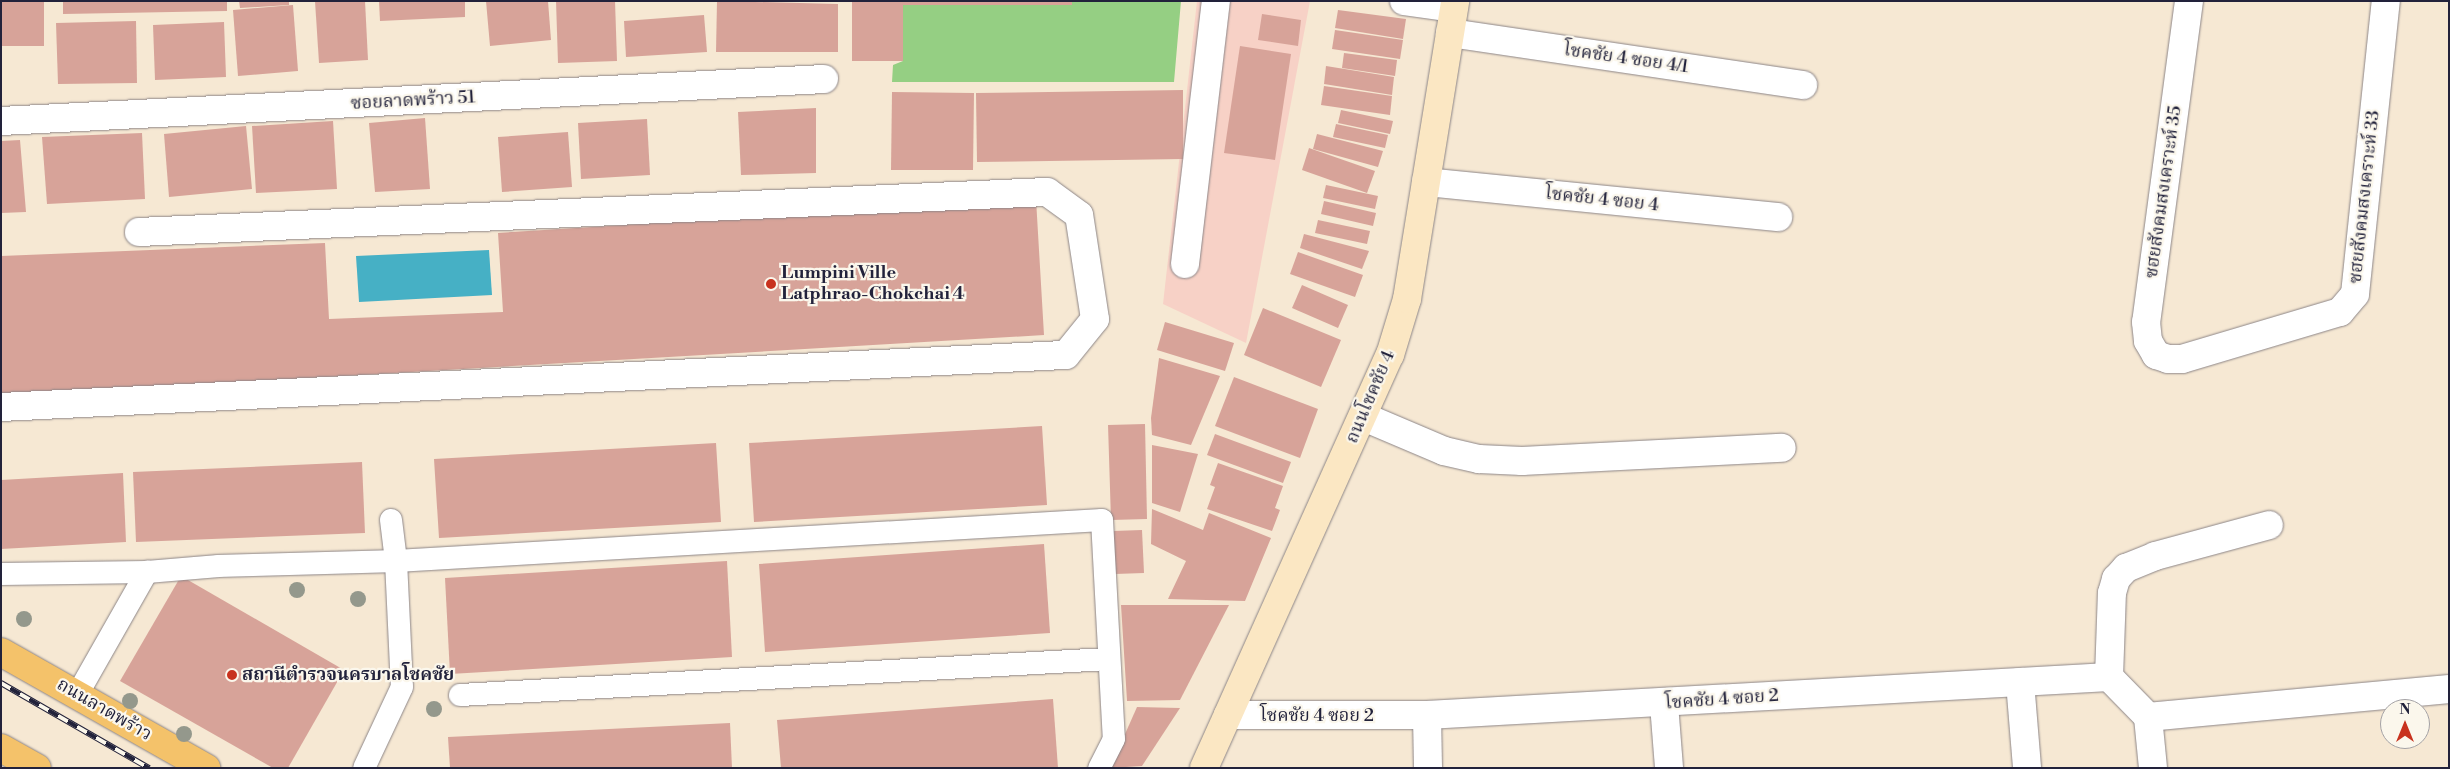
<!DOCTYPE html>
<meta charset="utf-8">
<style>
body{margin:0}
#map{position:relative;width:2450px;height:769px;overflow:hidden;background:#f6e8d3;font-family:"Libre Bodoni","Noto Serif Thai",serif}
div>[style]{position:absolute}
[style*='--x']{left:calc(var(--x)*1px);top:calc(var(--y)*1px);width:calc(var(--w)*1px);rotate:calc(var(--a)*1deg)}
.built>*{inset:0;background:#f7d1c6}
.green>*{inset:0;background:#95cf83}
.water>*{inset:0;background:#46b0c5}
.building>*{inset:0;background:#d7a399}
.roads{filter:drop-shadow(0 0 1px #8c8587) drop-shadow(0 0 1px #8c8587)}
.lane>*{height:22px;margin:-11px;padding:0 11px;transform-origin:11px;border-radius:11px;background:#fff}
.street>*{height:28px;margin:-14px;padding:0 14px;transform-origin:14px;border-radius:14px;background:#fff}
.secondary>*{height:28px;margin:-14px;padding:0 14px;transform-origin:14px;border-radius:14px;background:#fbe7c3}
.primary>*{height:28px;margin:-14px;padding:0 14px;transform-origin:14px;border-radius:14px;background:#f4c26a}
.rail>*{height:5.5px;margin-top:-2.75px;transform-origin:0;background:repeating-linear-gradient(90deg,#fbf7ec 0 11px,#22223b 0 22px);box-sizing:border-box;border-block:1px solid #22223b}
.trees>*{width:16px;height:16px;margin:-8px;border-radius:50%;background:#94988c}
.dots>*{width:14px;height:14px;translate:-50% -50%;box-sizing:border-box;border:2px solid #fbf7ec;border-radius:50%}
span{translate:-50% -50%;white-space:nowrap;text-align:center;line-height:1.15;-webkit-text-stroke:4.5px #fbf7ec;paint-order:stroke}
.street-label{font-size:18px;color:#22223b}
.poi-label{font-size:18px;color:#22223b;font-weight:700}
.left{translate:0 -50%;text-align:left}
.frame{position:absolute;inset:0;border:2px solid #22223b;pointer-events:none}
.north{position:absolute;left:2380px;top:699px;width:50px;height:50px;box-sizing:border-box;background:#fbf7ec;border:1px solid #a4a2a5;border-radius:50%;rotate:0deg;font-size:14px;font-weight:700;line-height:20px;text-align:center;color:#22223b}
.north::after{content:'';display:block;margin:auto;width:18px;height:22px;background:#c8321e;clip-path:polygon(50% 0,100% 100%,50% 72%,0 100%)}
</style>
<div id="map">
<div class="built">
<div style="clip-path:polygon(1197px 1px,1310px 1px,1246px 343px,1163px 304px)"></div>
</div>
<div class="green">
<div style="clip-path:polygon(1072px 1px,1181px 1px,1174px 82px,892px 82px,893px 65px,903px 61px,903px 5px,1072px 5px)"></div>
</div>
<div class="water">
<div style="clip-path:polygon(489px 250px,492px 295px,359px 302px,356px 256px)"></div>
</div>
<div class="building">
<div style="clip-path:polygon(1px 1px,44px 1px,44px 46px,1px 46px)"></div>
<div style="clip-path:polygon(63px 1px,227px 1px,227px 11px,63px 14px)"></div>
<div style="clip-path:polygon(239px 1px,289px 1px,289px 5px,240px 8px)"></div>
<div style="clip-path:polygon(315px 1px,365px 1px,368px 60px,319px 63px)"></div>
<div style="clip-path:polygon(379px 1px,465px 1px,465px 17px,380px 21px)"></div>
<div style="clip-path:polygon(486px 1px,548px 1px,551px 40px,490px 46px)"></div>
<div style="clip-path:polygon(556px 1px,615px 1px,617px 61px,558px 63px)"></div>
<div style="clip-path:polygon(717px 1px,838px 4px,838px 52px,716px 52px)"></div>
<div style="clip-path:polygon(852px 1px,1072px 1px,1072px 5px,903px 5px,903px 61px,852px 61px)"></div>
<div style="clip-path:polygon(293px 5px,298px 71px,238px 76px,233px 10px)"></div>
<div style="clip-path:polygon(1338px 10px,1406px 19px,1403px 39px,1335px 28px)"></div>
<div style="clip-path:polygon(1262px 14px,1301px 20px,1298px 46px,1258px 40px)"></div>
<div style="clip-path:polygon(704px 15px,707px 52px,626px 57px,624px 21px)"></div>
<div style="clip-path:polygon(136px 21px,137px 83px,58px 84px,56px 23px)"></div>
<div style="clip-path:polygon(224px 22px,226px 77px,155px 80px,153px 25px)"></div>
<div style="clip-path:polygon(1335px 30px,1403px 40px,1400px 59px,1332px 49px)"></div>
<div style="clip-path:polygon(1240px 46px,1291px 54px,1275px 160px,1224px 153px)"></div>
<div style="clip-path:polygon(1344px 53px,1397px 60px,1395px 76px,1342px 68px)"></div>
<div style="clip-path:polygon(1326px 66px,1394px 77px,1392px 95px,1324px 84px)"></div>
<div style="clip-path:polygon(1324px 86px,1392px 96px,1390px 115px,1321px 105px)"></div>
<div style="clip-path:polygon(1183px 90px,1183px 159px,977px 162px,976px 93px)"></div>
<div style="clip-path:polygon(892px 92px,974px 93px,973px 170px,891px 170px)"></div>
<div style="clip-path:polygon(816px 108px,816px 173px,741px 175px,738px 112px)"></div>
<div style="clip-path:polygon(1341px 110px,1393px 121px,1390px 134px,1338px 123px)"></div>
<div style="clip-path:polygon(425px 118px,430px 189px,375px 192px,369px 123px)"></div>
<div style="clip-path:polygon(647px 119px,650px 175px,581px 179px,578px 123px)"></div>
<div style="clip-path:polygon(333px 121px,337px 189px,256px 193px,252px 126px)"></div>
<div style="clip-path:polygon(1336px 124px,1388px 135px,1385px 148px,1333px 137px)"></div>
<div style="clip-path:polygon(246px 126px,252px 189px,169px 197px,164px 134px)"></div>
<div style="clip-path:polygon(568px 132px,572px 187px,502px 192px,498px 137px)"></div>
<div style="clip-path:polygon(142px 133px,145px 199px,47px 204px,42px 137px)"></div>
<div style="clip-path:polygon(1317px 134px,1383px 151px,1378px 167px,1313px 149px)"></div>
<div style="clip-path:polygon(20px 140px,26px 212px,1px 213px,1px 141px)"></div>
<div style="clip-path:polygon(1309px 148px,1375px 171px,1367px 193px,1302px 170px)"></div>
<div style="clip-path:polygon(1326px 185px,1378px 196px,1375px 209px,1323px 198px)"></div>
<div style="clip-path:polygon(1036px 199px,1044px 335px,1px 396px,1px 256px,325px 243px,329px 319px,503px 312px,498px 233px)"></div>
<div style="clip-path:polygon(1324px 201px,1376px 213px,1373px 226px,1321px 214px)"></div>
<div style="clip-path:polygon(1318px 220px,1370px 231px,1367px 244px,1315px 233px)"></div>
<div style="clip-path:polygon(1304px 234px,1369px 251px,1362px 269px,1300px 248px)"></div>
<div style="clip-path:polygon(1298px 252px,1363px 275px,1355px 297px,1290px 274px)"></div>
<div style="clip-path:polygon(1302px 285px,1348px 305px,1338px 328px,1292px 308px)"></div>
<div style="clip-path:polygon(1263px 308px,1341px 340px,1321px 387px,1244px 355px)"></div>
<div style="clip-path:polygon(1165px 322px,1234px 343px,1225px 371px,1157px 350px)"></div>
<div style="clip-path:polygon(1159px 358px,1220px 376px,1191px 445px,1152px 435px,1151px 418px)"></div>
<div style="clip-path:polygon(1234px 377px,1318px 409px,1300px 458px,1215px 426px)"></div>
<div style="clip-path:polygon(1145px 424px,1147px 519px,1111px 520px,1108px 425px)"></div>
<div style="clip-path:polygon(1042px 426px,1047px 505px,754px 522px,749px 443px)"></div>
<div style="clip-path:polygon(1215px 434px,1291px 462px,1283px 483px,1207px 455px)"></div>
<div style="clip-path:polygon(716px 443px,721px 522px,439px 538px,434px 459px)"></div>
<div style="clip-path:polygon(1152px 445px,1198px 454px,1180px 512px,1152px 503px)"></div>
<div style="clip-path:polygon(362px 462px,365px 533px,136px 542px,133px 472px)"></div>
<div style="clip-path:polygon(1218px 463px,1283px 486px,1275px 508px,1280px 510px,1272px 531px,1207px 509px,1215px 487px,1210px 485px)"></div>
<div style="clip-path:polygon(123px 473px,126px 542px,1px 549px,1px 480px)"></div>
<div style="clip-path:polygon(1152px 509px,1203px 530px,1209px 513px,1271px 538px,1245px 601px,1168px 599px,1186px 561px,1151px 544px)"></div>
<div style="clip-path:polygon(1142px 530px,1144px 573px,1115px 574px,1113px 531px)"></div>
<div style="clip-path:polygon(1044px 544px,1050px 633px,765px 652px,759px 564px)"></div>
<div style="clip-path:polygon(727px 561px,732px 657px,450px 674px,445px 578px)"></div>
<div style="clip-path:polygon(181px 576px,344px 670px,288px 768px,273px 768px,120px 681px)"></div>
<div style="clip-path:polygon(1121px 605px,1229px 605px,1180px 700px,1127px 701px)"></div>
<div style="clip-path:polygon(1053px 699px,1058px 768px,781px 768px,777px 720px)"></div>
<div style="clip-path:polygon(1137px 707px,1180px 708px,1142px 766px,1110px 768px)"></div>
<div style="clip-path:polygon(730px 723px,732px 768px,450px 768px,448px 737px)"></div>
</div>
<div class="roads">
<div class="lane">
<div style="--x:391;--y:520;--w:41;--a:83"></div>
<div style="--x:396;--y:561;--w:707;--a:-3.32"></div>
<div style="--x:1102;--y:520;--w:219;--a:86.9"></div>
<div style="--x:1114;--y:739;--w:33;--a:117"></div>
<div style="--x:1;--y:574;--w:146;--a:-0.8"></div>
<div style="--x:77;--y:695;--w:142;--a:-60.4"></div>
<div style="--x:147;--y:572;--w:72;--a:-4.8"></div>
<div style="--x:219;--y:566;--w:177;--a:-1.6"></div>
<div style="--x:396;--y:561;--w:126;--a:87.3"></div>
<div style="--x:402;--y:687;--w:89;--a:115.1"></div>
<div style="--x:460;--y:695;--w:649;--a:-3.18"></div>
</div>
<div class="street">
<div style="--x:1404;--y:1;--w:50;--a:8"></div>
<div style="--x:2189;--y:1;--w:324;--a:97.6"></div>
<div style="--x:2146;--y:322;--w:19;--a:84"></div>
<div style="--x:2148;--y:341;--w:16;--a:60"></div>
<div style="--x:2156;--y:355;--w:13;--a:18"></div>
<div style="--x:2168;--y:359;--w:14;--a:0"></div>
<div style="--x:2182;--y:359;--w:165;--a:-16.6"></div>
<div style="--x:2340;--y:312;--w:23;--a:-50"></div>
<div style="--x:2355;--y:294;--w:295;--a:-84"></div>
<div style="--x:1450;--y:33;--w:357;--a:8.4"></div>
<div style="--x:1;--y:121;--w:824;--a:-2.92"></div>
<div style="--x:1426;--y:182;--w:354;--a:5.7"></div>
<div style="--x:1185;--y:264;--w:265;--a:-83.3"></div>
<div style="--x:1;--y:407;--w:1066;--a:-2.8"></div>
<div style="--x:1066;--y:355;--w:46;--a:-51.1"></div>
<div style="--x:1095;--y:319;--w:105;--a:-98.7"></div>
<div style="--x:1079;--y:215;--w:39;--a:-144"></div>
<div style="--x:1047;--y:192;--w:909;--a:177.48"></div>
<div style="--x:1364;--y:417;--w:87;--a:23"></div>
<div style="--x:1444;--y:451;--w:36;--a:13"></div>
<div style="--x:1479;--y:459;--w:43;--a:2.7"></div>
<div style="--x:1522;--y:461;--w:260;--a:-2.9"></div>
<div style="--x:2109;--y:677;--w:84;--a:-88"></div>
<div style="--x:2112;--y:593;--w:15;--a:-74"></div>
<div style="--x:2116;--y:579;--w:15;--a:-48"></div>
<div style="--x:2126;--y:568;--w:31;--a:-22"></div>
<div style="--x:2155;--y:556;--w:118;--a:-15.2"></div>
<div style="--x:2020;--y:682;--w:86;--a:85.3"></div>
<div style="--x:1664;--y:704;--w:64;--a:85.5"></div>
<div style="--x:1228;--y:715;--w:199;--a:0"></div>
<div style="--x:1427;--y:715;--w:683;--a:-3.19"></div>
<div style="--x:2109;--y:677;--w:56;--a:45.7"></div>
<div style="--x:2148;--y:717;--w:51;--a:84.4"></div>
<div style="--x:1427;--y:715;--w:53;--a:88.9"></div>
<div style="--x:2148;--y:717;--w:302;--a:-5.3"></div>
</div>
<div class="secondary">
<div style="--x:1204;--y:768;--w:453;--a:-65.8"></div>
<div style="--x:1390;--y:355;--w:59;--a:-73.1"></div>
<div style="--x:1407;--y:299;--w:302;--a:-80.8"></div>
</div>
<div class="primary">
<div style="--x:1;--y:652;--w:236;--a:29.5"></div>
<div style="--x:1;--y:748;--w:41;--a:29.1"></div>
</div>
</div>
<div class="rail">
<div style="--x:1;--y:683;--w:171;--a:29.9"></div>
</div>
<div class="trees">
<div style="left:297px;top:590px"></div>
<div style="left:358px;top:599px"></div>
<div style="left:24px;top:619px"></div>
<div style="left:130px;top:701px"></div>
<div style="left:434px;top:709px"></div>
<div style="left:184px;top:734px"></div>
</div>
<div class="dots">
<div style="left:771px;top:284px;background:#c8321e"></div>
<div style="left:232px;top:675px;background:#c8321e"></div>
</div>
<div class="street-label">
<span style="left:1626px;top:59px;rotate:8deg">โชคชัย 4 ซอย 4/1</span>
<span style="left:413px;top:101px;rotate:-3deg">ซอยลาดพร้าว 51</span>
<span style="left:2164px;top:192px;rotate:-82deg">ซฮยสังคมสงเคราะห์ 35</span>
<span style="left:2365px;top:197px;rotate:-84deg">ซฮยสังคมสงเคราะห์ 33</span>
<span style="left:1602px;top:200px;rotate:6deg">โชคชัย 4 ซอย 4</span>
<span style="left:1371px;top:397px;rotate:-67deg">ถนนโชคชัย 4</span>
<span style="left:1722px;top:700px;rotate:-4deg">โชคชัย 4 ซอย 2</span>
<span style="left:104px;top:710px;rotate:30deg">ถนนลาดพร้าว</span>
<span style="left:1317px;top:716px">โชคชัย 4 ซอย 2</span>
</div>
<div class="poi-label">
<span class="left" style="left:781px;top:284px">Lumpini Ville<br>Latphrao-Chokchai 4</span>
<span class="left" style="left:242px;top:675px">สถานีตำรวจนครบาลโชคชัย</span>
</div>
<div class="frame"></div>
<div class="north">N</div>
</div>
